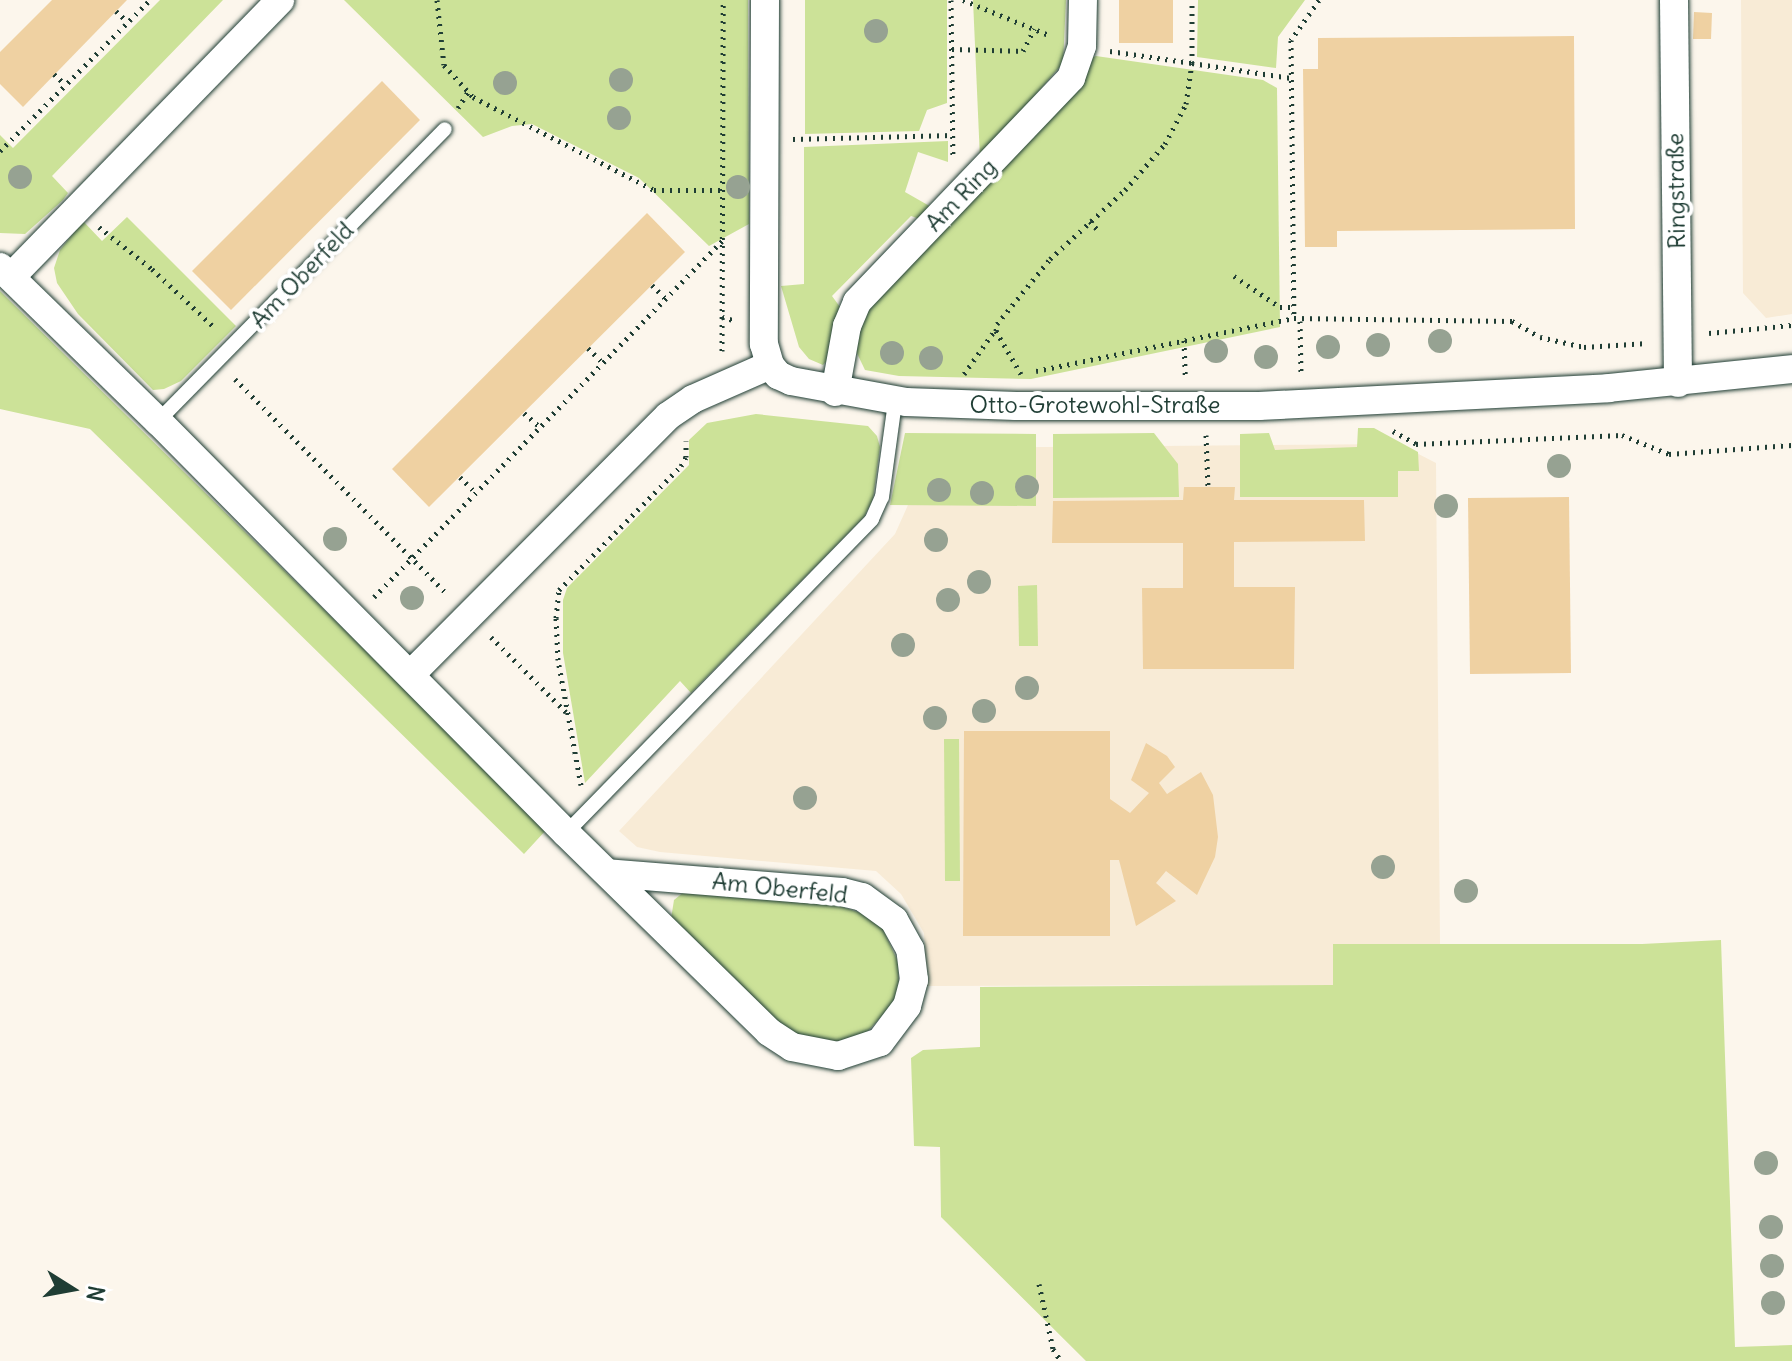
<!DOCTYPE html>
<meta charset="utf-8">
<style>
body{margin:0}
#map{position:relative;width:1792px;height:1361px;overflow:hidden;background:#fcf6ec;font-family:Delius,sans-serif}
div>[style]{position:absolute}
[style*='--x']{left:calc(var(--x)*1px);top:calc(var(--y)*1px);width:calc(var(--w)*1px);rotate:calc(var(--a)*1deg)}
.built>*{inset:0;background:#f8ebd6}
.green>*{inset:0;background:#cce298}
.building>*{inset:0;background:#efd1a2}
.path>*{height:5px;margin-top:-2.5px;transform-origin:0;background:repeating-linear-gradient(90deg,#1f3d34 0 2px,transparent 0 8px)}
.roads{filter:drop-shadow(0 0 2px #1f3d34) drop-shadow(0 0 2px #1f3d34)}
.lane>*{height:14px;margin:-7px;padding:0 7px;transform-origin:7px;border-radius:7px;background:#fff}
.street>*{height:28px;margin:-14px;padding:0 14px;transform-origin:14px;border-radius:14px;background:#fff}
.trees>*{width:24px;height:24px;margin:-12px;border-radius:50%;background:#96a292}
span{translate:-50% -50%;white-space:nowrap;text-align:center;line-height:1.15;-webkit-text-stroke:8px #fff;paint-order:stroke}
.street-label{font-size:24px;color:#1f3d34}
.north{position:absolute;left:32px;top:1249px;width:80px;height:80px;-webkit-text-stroke:6px #fff;paint-order:stroke;rotate:101deg;font-size:22px;font-weight:700;line-height:32px;text-align:center;color:#1f3d34}
.north::after{content:'';display:block;margin:auto;width:28px;height:36px;background:#1f3d34;clip-path:polygon(50% 0,100% 100%,50% 72%,0 100%)}
</style>
<div id="map">
<div class="built">
<div style="clip-path:polygon(1741px 0,1792px 0,1792px 314px,1766px 318px,1743px 293px)"></div>
<div style="clip-path:polygon(1399px 444px,1436px 463px,1440px 944px,1334px 944px,1334px 985px,927px 986px,924px 933px,901px 894px,876px 871px,660px 852px,637px 847px,619px 831px,895px 534px,908px 505px,915px 448px)"></div>
</div>
<div class="green">
<div style="clip-path:polygon(160px 0,223px 0,52px 176px,68px 193px,63px 200px,25px 234px,0 233px,0 135px,13px 148px)"></div>
<div style="clip-path:polygon(344px 0,748px 0,749px 224px,709px 246px,639px 178px,532px 124px,512px 126px,483px 137px)"></div>
<div style="clip-path:polygon(805px 0,947px 0,947px 103px,927px 110px,919px 131px,805px 134px)"></div>
<div style="clip-path:polygon(973px 0,1066px 0,1063px 63px,980px 159px)"></div>
<div style="clip-path:polygon(1198px 0,1305px 0,1278px 37px,1276px 68px,1197px 57px)"></div>
<div style="clip-path:polygon(1096px 56px,1263px 80px,1277px 88px,1280px 327px,1031px 379px,899px 376px,865px 370px,854px 347px,863px 312px,1089px 59px)"></div>
<div style="clip-path:polygon(948px 141px,948px 162px,918px 152px,905px 192px,933px 208px,923px 220px,911px 216px,832px 296px,840px 307px,831px 356px,823px 365px,809px 359px,799px 347px,781px 286px,804px 284px,804px 147px)"></div>
<div style="clip-path:polygon(127px 217px,236px 326px,181px 381px,164px 389px,153px 390px,78px 314px,57px 283px,54px 268px,60px 250px,83px 221px,102px 241px)"></div>
<div style="clip-path:polygon(0 291px,547px 829px,524px 854px,90px 429px,0 409px)"></div>
<div style="clip-path:polygon(756px 414px,868px 426px,877px 436px,880px 447px,873px 499px,864px 517px,691px 693px,680px 681px,585px 783px,563px 653px,563px 600px,567px 588px,689px 465px,689px 440px,707px 423px)"></div>
<div style="clip-path:polygon(1358px 428px,1374px 428px,1418px 452px,1419px 471px,1398px 471px,1398px 497px,1240px 497px,1240px 434px,1269px 433px,1275px 450px,1357px 447px)"></div>
<div style="clip-path:polygon(905px 433px,1036px 434px,1036px 506px,890px 505px)"></div>
<div style="clip-path:polygon(1154px 433px,1178px 464px,1179px 497px,1053px 498px,1053px 434px)"></div>
<div style="clip-path:polygon(1037px 585px,1038px 646px,1019px 646px,1018px 586px)"></div>
<div style="clip-path:polygon(944px 739px,959px 739px,960px 881px,945px 881px)"></div>
<div style="clip-path:polygon(685px 891px,833px 904px,867px 915px,882px 927px,898px 962px,899px 987px,895px 1002px,866px 1033px,832px 1043px,798px 1036px,757px 1006px,671px 919px,674px 900px)"></div>
<div style="clip-path:polygon(1721px 940px,1735px 1347px,1792px 1345px,1792px 1361px,1086px 1361px,941px 1217px,940px 1147px,914px 1146px,911px 1058px,923px 1050px,980px 1047px,980px 987px,1333px 985px,1333px 944px,1642px 944px)"></div>
</div>
<div class="building">
<div style="clip-path:polygon(52px 0,127px 0,23px 107px,0 84px,0 52px)"></div>
<div style="clip-path:polygon(1119px 0,1173px 0,1173px 43px,1119px 43px)"></div>
<div style="clip-path:polygon(1694px 12px,1712px 13px,1711px 39px,1693px 39px)"></div>
<div style="clip-path:polygon(1574px 36px,1575px 229px,1337px 231px,1337px 247px,1305px 247px,1303px 69px,1318px 69px,1318px 38px)"></div>
<div style="clip-path:polygon(382px 81px,420px 120px,231px 310px,192px 271px)"></div>
<div style="clip-path:polygon(647px 213px,685px 252px,429px 507px,392px 469px)"></div>
<div style="clip-path:polygon(1184px 487px,1235px 487px,1234px 500px,1364px 500px,1365px 541px,1234px 542px,1234px 587px,1295px 587px,1294px 669px,1143px 669px,1142px 588px,1183px 588px,1183px 543px,1052px 543px,1053px 501px,1183px 500px)"></div>
<div style="clip-path:polygon(1569px 497px,1571px 673px,1470px 674px,1468px 498px)"></div>
<div style="clip-path:polygon(964px 731px,1110px 731px,1110px 799px,1130px 813px,1149px 793px,1131px 780px,1146px 743px,1167px 756px,1175px 767px,1159px 783px,1167px 794px,1201px 772px,1213px 795px,1218px 837px,1215px 857px,1197px 895px,1166px 871px,1156px 883px,1176px 901px,1136px 926px,1119px 860px,1110px 860px,1110px 936px,963px 936px)"></div>
</div>
<div class="path">
<div style="--x:437;--y:0;--w:65;--a:83.9"></div>
<div style="--x:444;--y:65;--w:43;--a:47.8"></div>
<div style="--x:473;--y:97;--w:203;--a:27.2"></div>
<div style="--x:654;--y:190;--w:70;--a:0"></div>
<div style="--x:951;--y:0;--w:155;--a:89.3"></div>
<div style="--x:963;--y:0;--w:95;--a:22.2"></div>
<div style="--x:1319;--y:0;--w:49;--a:125"></div>
<div style="--x:1291;--y:40;--w:278;--a:89.4"></div>
<div style="--x:1294;--y:318;--w:218;--a:0.8"></div>
<div style="--x:1512;--y:321;--w:32;--a:30"></div>
<div style="--x:1540;--y:337;--w:45;--a:12.8"></div>
<div style="--x:1584;--y:347;--w:64;--a:-3.6"></div>
<div style="--x:116;--y:11;--w:16;--a:43"></div>
<div style="--x:952;--y:49;--w:71;--a:1.6"></div>
<div style="--x:1023;--y:51;--w:25;--a:-63"></div>
<div style="--x:1110;--y:51;--w:83;--a:8.3"></div>
<div style="--x:1192;--y:63;--w:63;--a:-90"></div>
<div style="--x:54;--y:74;--w:16;--a:43"></div>
<div style="--x:458;--y:108;--w:19;--a:-58"></div>
<div style="--x:793;--y:139;--w:160;--a:-1.4"></div>
<div style="--x:0;--y:151;--w:213;--a:-45.2"></div>
<div style="--x:1090;--y:221;--w:11;--a:49"></div>
<div style="--x:99;--y:227;--w:68;--a:38.4"></div>
<div style="--x:152;--y:269;--w:86;--a:43.1"></div>
<div style="--x:1234;--y:276;--w:55;--a:34"></div>
<div style="--x:1280;--y:307;--w:13;--a:0"></div>
<div style="--x:652;--y:285;--w:20;--a:45"></div>
<div style="--x:722;--y:317;--w:11;--a:15"></div>
<div style="--x:1300;--y:321;--w:51;--a:88.9"></div>
<div style="--x:1709;--y:333;--w:83;--a:-5.5"></div>
<div style="--x:1184;--y:340;--w:35;--a:88"></div>
<div style="--x:588;--y:348;--w:21;--a:45"></div>
<div style="--x:722;--y:351;--w:351;--a:-89.8"></div>
<div style="--x:1036;--y:371;--w:263;--a:-11.6"></div>
<div style="--x:964;--y:374;--w:54;--a:-54.8"></div>
<div style="--x:1021;--y:374;--w:50;--a:-120.2"></div>
<div style="--x:996;--y:331;--w:7;--a:-82"></div>
<div style="--x:997;--y:324;--w:84;--a:-50.8"></div>
<div style="--x:1050;--y:259;--w:102;--a:-42.6"></div>
<div style="--x:1125;--y:190;--w:61;--a:-49"></div>
<div style="--x:1165;--y:144;--w:45;--a:-62.3"></div>
<div style="--x:1186;--y:104;--w:41;--a:-81.7"></div>
<div style="--x:1192;--y:63;--w:100;--a:8.6"></div>
<div style="--x:235;--y:379;--w:302;--a:45.4"></div>
<div style="--x:524;--y:413;--w:21;--a:41"></div>
<div style="--x:1393;--y:431;--w:26;--a:29"></div>
<div style="--x:1416;--y:444;--w:206;--a:-2.5"></div>
<div style="--x:1622;--y:435;--w:51;--a:22"></div>
<div style="--x:1669;--y:454;--w:123;--a:-4.2"></div>
<div style="--x:1206;--y:435;--w:52;--a:87.8"></div>
<div style="--x:460;--y:477;--w:23;--a:45"></div>
<div style="--x:374;--y:597;--w:501;--a:-45.65"></div>
<div style="--x:491;--y:637;--w:106;--a:45"></div>
<div style="--x:581;--y:785;--w:127;--a:-100.4"></div>
<div style="--x:558;--y:660;--w:42;--a:-92.7"></div>
<div style="--x:556;--y:618;--w:28;--a:-84"></div>
<div style="--x:559;--y:590;--w:174;--a:-45.5"></div>
<div style="--x:681;--y:466;--w:10;--a:-61"></div>
<div style="--x:686;--y:457;--w:16;--a:-90"></div>
<div style="--x:1039;--y:1284;--w:66;--a:77.8"></div>
<div style="--x:1053;--y:1349;--w:14;--a:56"></div>
</div>
<div class="roads">
<div class="lane">
<div style="--x:158;--y:421;--w:409;--a:-45.5"></div>
<div style="--x:566;--y:833;--w:438;--a:-45.7"></div>
<div style="--x:872;--y:519;--w:24;--a:-66"></div>
<div style="--x:882;--y:497;--w:96;--a:-82.2"></div>
</div>
<div class="street">
<div style="--x:765;--y:0;--w:344;--a:90.2"></div>
<div style="--x:764;--y:344;--w:22;--a:74"></div>
<div style="--x:770;--y:365;--w:13;--a:51"></div>
<div style="--x:778;--y:375;--w:14;--a:25"></div>
<div style="--x:791;--y:381;--w:117;--a:10.3"></div>
<div style="--x:906;--y:402;--w:110;--a:2.1"></div>
<div style="--x:1016;--y:406;--w:243;--a:0"></div>
<div style="--x:1259;--y:406;--w:350;--a:-2.9"></div>
<div style="--x:1609;--y:388;--w:184;--a:-5.9"></div>
<div style="--x:1674;--y:0;--w:383;--a:89.4"></div>
<div style="--x:0;--y:267;--w:221;--a:44.3"></div>
<div style="--x:158;--y:421;--w:580;--a:45.28"></div>
<div style="--x:566;--y:833;--w:284;--a:44.4"></div>
<div style="--x:769;--y:1032;--w:27;--a:33"></div>
<div style="--x:792;--y:1047;--w:47;--a:11.1"></div>
<div style="--x:838;--y:1056;--w:44;--a:-18.4"></div>
<div style="--x:880;--y:1042;--w:45;--a:-53.1"></div>
<div style="--x:907;--y:1006;--w:27;--a:-75"></div>
<div style="--x:914;--y:980;--w:31;--a:-97"></div>
<div style="--x:910;--y:949;--w:33;--a:-119"></div>
<div style="--x:894;--y:920;--w:39;--a:-144"></div>
<div style="--x:862;--y:897;--w:21;--a:-166"></div>
<div style="--x:842;--y:892;--w:235;--a:-175.4"></div>
<div style="--x:11;--y:277;--w:386;--a:-45.8"></div>
<div style="--x:835;--y:392;--w:67;--a:-79.7"></div>
<div style="--x:847;--y:326;--w:26;--a:-67"></div>
<div style="--x:857;--y:302;--w:310;--a:-46.3"></div>
<div style="--x:1071;--y:78;--w:34;--a:-71"></div>
<div style="--x:1082;--y:46;--w:46;--a:-88.8"></div>
<div style="--x:411;--y:674;--w:364;--a:-45.1"></div>
<div style="--x:668;--y:416;--w:30;--a:-34"></div>
<div style="--x:693;--y:399;--w:84;--a:-23.8"></div>
</div>
</div>
<div class="trees">
<div style="left:876px;top:31px"></div>
<div style="left:621px;top:80px"></div>
<div style="left:505px;top:83px"></div>
<div style="left:619px;top:118px"></div>
<div style="left:20px;top:177px"></div>
<div style="left:738px;top:187px"></div>
<div style="left:1440px;top:341px"></div>
<div style="left:1378px;top:345px"></div>
<div style="left:1328px;top:347px"></div>
<div style="left:1216px;top:351px"></div>
<div style="left:892px;top:353px"></div>
<div style="left:1266px;top:357px"></div>
<div style="left:931px;top:358px"></div>
<div style="left:1559px;top:466px"></div>
<div style="left:1027px;top:487px"></div>
<div style="left:939px;top:490px"></div>
<div style="left:982px;top:493px"></div>
<div style="left:1446px;top:506px"></div>
<div style="left:335px;top:539px"></div>
<div style="left:936px;top:540px"></div>
<div style="left:979px;top:582px"></div>
<div style="left:412px;top:598px"></div>
<div style="left:948px;top:600px"></div>
<div style="left:903px;top:645px"></div>
<div style="left:1027px;top:688px"></div>
<div style="left:984px;top:711px"></div>
<div style="left:935px;top:718px"></div>
<div style="left:805px;top:798px"></div>
<div style="left:1383px;top:867px"></div>
<div style="left:1466px;top:891px"></div>
<div style="left:1766px;top:1163px"></div>
<div style="left:1771px;top:1227px"></div>
<div style="left:1772px;top:1266px"></div>
<div style="left:1773px;top:1303px"></div>
</div>
<div class="street-label">
<span style="left:1676px;top:191px;rotate:-91deg">Ringstraße</span>
<span style="left:961px;top:195px;rotate:-46deg">Am Ring</span>
<span style="left:302px;top:275px;rotate:-46deg">Am Oberfeld</span>
<span style="left:1095px;top:405px">Otto-Grotewohl-Straße</span>
<span style="left:780px;top:888px;rotate:6deg">Am Oberfeld</span>
</div>
<div class="north">N</div>
</div>
